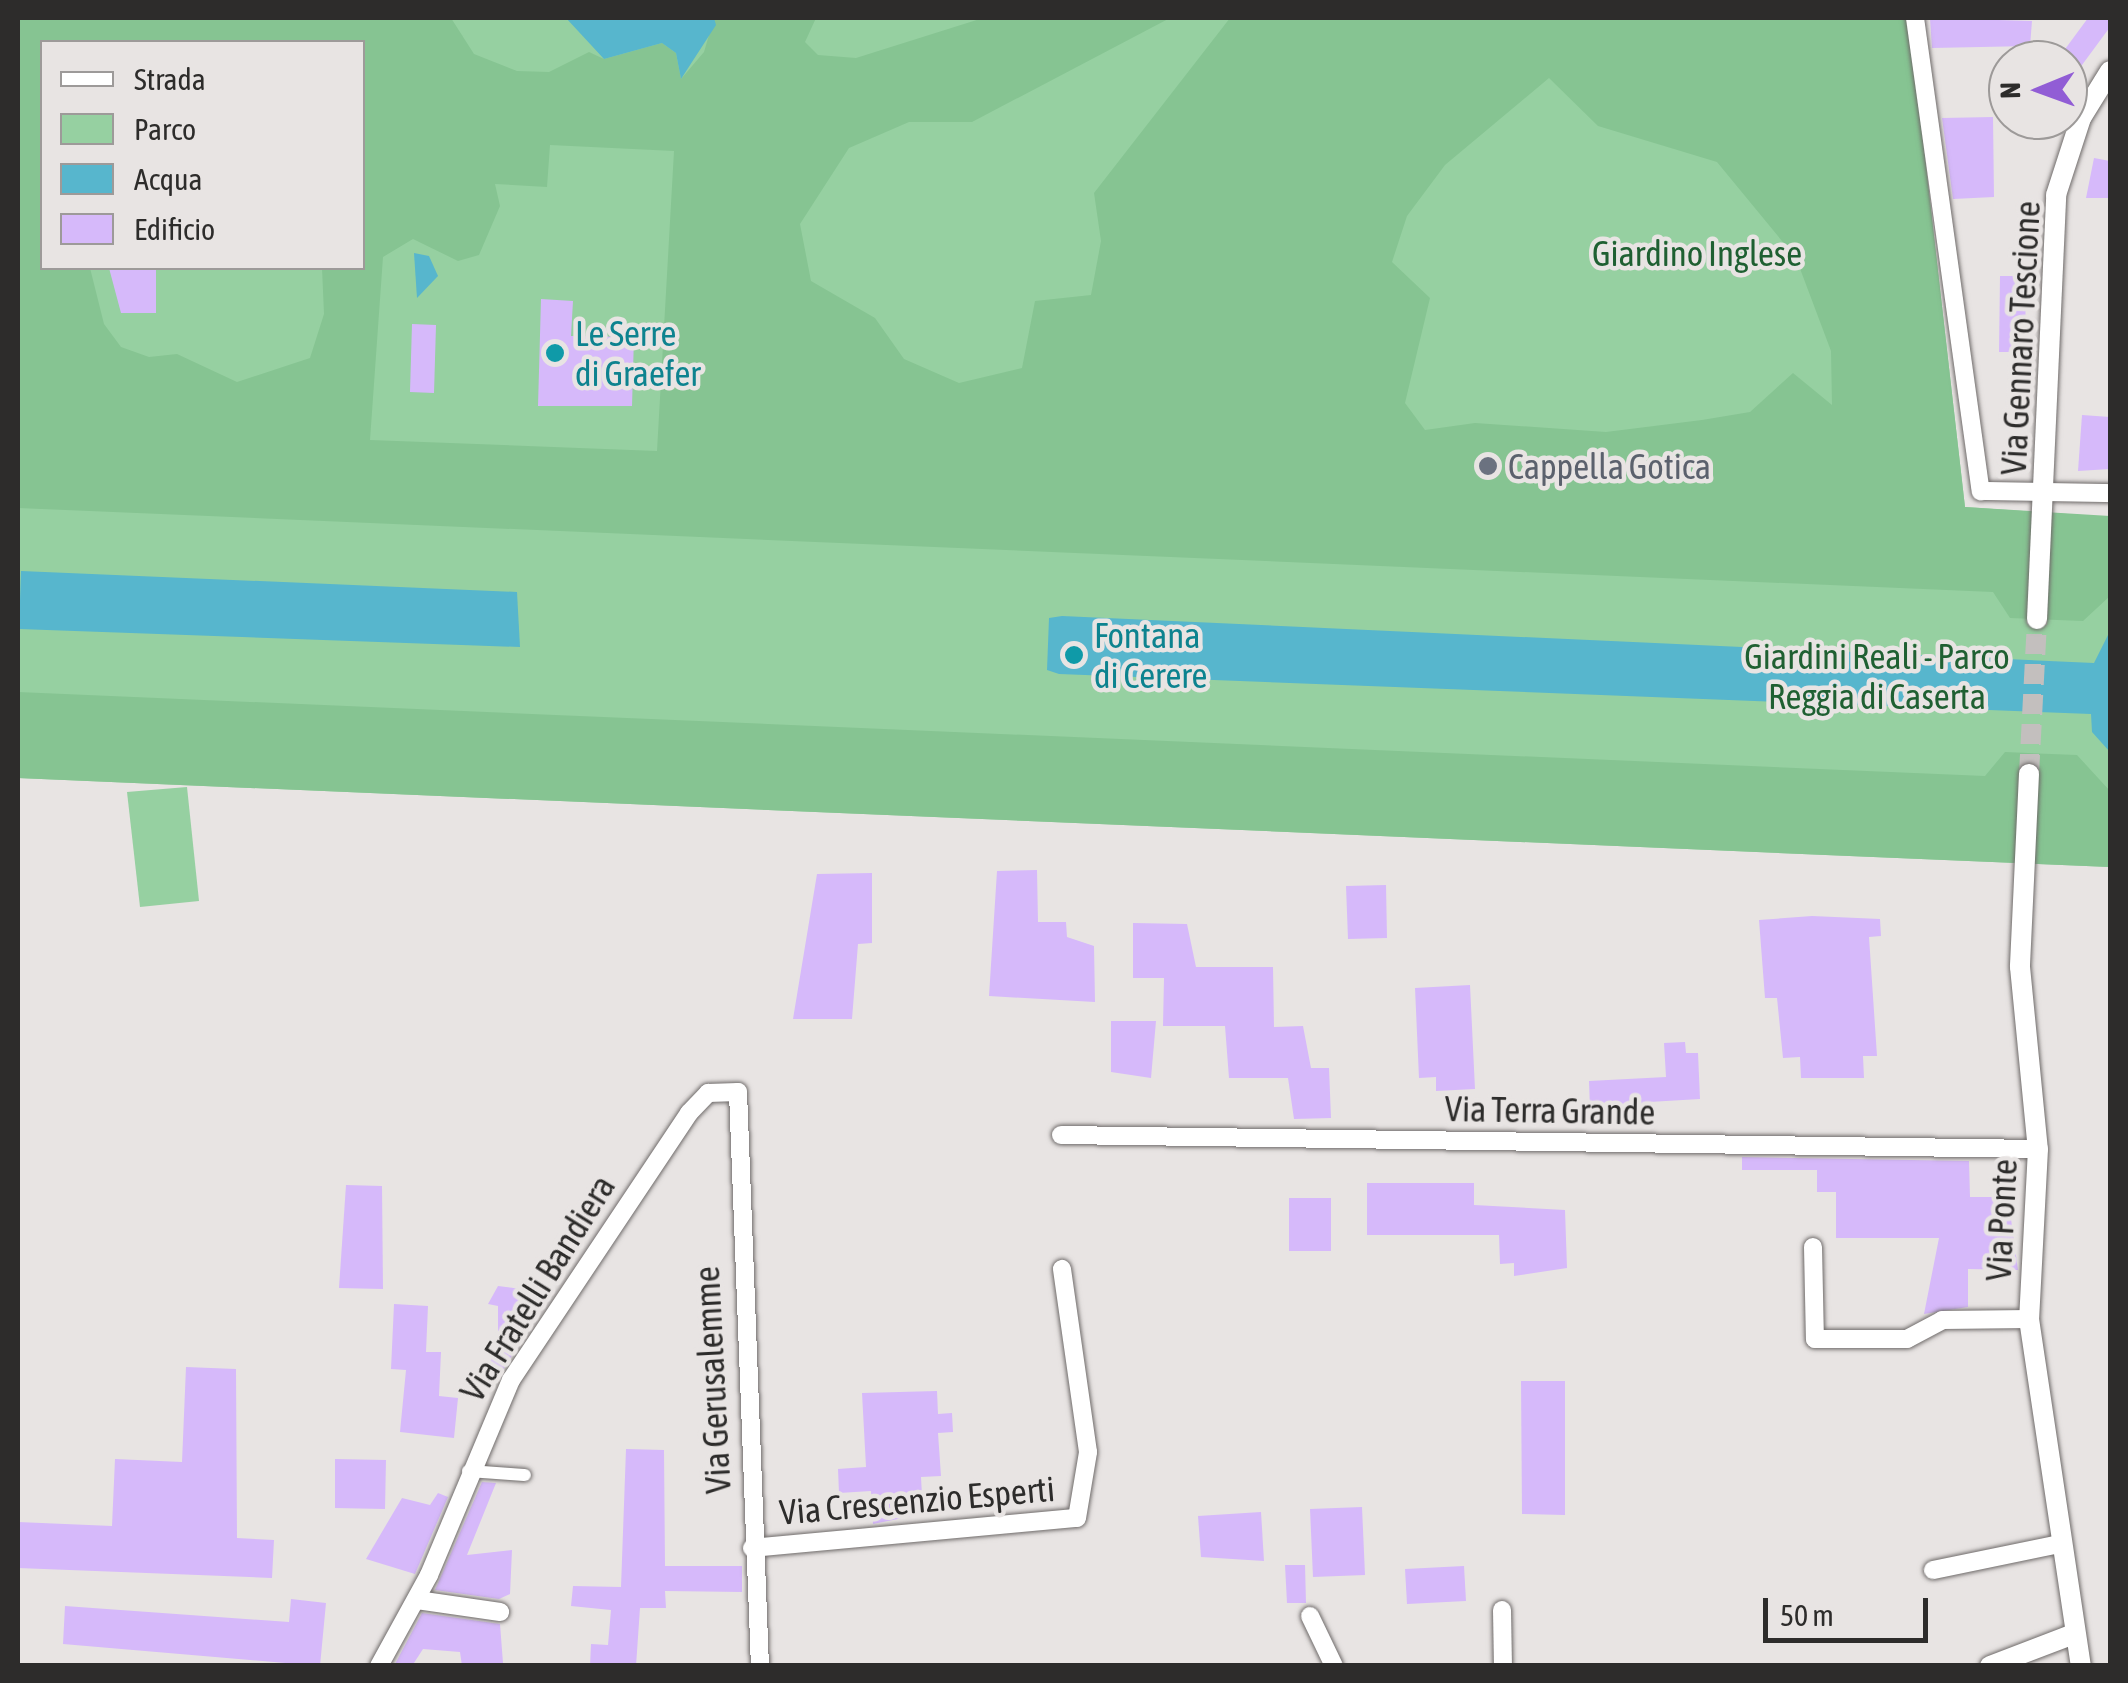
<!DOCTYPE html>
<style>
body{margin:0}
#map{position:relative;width:2128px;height:1683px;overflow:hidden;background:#e8e4e3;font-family:"Asap Condensed",sans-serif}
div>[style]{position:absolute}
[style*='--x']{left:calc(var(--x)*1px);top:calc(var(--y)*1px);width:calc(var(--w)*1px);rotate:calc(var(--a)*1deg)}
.green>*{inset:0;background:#96d0a1}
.forest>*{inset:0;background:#86c492}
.water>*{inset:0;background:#57b6cd}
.building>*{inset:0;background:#d6b9fa}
.tertiary-tunnel>*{height:20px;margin-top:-10px;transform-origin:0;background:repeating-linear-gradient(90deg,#c3bfbe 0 20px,transparent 0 30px)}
.roads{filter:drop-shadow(0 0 2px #6f6b6a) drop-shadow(0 0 2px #6f6b6a)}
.pedestrian>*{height:12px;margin:-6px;padding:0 6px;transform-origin:6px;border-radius:6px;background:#fff}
.minor>*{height:18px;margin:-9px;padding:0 9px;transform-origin:9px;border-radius:9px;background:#fff}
.tertiary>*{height:20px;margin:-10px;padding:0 10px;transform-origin:10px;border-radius:10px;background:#fff}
.dots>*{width:28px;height:28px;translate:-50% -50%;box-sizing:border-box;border:5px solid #e8e4e3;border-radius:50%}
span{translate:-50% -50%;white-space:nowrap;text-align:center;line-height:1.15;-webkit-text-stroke:9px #e8e4e3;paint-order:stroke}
.park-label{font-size:35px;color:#1f6032}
.culture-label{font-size:35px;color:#0d838f}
.left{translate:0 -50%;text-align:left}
.street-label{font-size:35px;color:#2d2c2b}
.worship-label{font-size:35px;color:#5b616d}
.frame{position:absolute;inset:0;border:20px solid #2d2c2b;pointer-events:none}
.legend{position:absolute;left:40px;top:40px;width:325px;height:230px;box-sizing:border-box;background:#e8e4e3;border:2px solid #9d9a99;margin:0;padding:12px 18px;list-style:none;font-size:30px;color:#2d2c2b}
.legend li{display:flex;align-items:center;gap:20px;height:50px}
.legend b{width:50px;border:2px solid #9d9a99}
.north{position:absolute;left:1988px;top:40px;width:100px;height:100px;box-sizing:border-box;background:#e8e4e3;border:2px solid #9d9a99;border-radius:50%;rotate:269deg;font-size:28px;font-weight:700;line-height:40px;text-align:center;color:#2d2c2b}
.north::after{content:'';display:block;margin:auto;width:35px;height:45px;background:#915dd5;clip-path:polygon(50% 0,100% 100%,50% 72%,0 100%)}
.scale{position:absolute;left:1763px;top:1598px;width:165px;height:45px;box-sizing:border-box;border:5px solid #2d2c2b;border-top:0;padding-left:12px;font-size:30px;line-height:35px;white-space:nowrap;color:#2d2c2b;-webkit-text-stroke:8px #e8e4e3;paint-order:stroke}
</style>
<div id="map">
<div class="green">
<div style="clip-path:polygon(evenodd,18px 18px,1909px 18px,1965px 507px,2110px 517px,2110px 867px,18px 778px,18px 18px,42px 42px,362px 42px,362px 268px,42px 268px,42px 42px)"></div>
<div style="clip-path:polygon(187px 787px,199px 901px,140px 907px,127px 792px)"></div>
</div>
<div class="forest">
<div style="clip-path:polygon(evenodd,18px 18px,451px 18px,474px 54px,517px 71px,549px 72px,589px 52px,604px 59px,662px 43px,676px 53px,681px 79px,704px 52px,714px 18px,816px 18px,805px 42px,818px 55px,856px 58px,983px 18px,1170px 18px,972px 122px,909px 122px,849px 148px,800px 224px,811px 281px,875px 318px,904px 359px,959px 383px,1022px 368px,1035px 301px,1091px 295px,1101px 241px,1094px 193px,1230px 18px,1909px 18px,1965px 507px,2110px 516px,2110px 596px,2083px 621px,2010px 618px,1993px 592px,18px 508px,18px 18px,42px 42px,362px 42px,362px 268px,322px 268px,324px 314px,310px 358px,237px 382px,177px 354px,149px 357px,121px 347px,104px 324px,90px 268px,42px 268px,42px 42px,18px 18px,1549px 78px,1598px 126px,1717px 162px,1796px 258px,1831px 351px,1832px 405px,1793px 373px,1750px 412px,1702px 420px,1606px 432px,1475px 423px,1425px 430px,1405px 403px,1430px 298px,1392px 262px,1407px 216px,1445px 165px,1549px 78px,18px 18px,550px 145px,674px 151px,657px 451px,370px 440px,383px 257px,413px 239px,458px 261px,479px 255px,500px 206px,495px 184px,547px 187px,550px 145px)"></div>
<div style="clip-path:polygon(18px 692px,1985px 776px,2005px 752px,2077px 755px,2110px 791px,2110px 867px,18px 778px)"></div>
</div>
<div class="water">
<div style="clip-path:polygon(566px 18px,714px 18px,716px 25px,681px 79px,676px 53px,662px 43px,604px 59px)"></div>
<div style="clip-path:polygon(414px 253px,429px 256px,438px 276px,417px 298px)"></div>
<div style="clip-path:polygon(21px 571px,517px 592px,520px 647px,19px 629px)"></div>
<div style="clip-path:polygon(1062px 616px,2094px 663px,2110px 631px,2110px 752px,2092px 732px,2091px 714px,1059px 674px,1047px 670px,1049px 618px)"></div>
</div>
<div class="building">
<div style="clip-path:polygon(1930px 18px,2032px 21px,2030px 46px,1932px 48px)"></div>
<div style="clip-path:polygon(2088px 18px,2110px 18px,2110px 27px,2068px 84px,2068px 60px,2057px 60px)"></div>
<div style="clip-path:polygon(1993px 117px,1994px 197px,1953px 199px,1942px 118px)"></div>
<div style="clip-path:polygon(2094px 158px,2110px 161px,2110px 198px,2086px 198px)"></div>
<div style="clip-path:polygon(109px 268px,156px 268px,156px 313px,121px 313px)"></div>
<div style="clip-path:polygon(2000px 276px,2026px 276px,2025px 352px,1999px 352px)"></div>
<div style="clip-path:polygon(541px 299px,573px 301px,571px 336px,634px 337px,632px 406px,538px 406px)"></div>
<div style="clip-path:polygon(412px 324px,436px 325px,434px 393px,410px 392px)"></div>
<div style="clip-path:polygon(2082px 415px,2110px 417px,2110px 469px,2078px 471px)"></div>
<div style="clip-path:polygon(1037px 870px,1038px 922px,1066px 922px,1067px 937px,1094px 946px,1095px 1002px,989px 996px,997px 871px)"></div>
<div style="clip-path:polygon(872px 873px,872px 943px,858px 944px,852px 1019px,793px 1019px,817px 874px)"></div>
<div style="clip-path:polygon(1386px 885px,1387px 938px,1348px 939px,1346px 886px)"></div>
<div style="clip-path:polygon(1812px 916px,1880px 919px,1881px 936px,1869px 937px,1877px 1056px,1863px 1056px,1864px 1078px,1801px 1078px,1800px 1057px,1783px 1058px,1777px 998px,1765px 998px,1759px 920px)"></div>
<div style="clip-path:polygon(1133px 923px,1187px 924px,1196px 967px,1273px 967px,1274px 1027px,1303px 1026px,1311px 1068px,1329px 1068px,1331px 1118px,1294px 1119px,1288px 1078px,1229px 1078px,1225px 1026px,1163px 1026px,1164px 978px,1133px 978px)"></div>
<div style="clip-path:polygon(1470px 985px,1475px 1089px,1436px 1091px,1436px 1077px,1419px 1078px,1415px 988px)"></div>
<div style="clip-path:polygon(1111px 1021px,1156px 1021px,1151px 1078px,1111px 1072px)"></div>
<div style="clip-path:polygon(1685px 1042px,1686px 1053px,1698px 1053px,1700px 1099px,1649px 1102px,1649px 1119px,1600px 1122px,1600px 1109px,1590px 1109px,1589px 1081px,1666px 1077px,1664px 1043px)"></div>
<div style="clip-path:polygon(1742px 1157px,1969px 1161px,1970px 1197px,2008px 1197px,2018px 1270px,1968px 1269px,1968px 1307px,1924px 1314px,1939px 1238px,1836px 1238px,1836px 1192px,1817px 1192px,1817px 1170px,1742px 1170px)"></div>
<div style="clip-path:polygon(1367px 1183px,1474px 1183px,1474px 1205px,1565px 1210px,1567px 1268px,1514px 1276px,1514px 1263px,1500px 1264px,1499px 1235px,1367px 1235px)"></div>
<div style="clip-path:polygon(346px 1185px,382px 1186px,383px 1289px,339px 1288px)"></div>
<div style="clip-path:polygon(1289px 1198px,1331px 1198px,1331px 1251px,1289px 1251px)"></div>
<div style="clip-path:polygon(498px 1286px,551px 1293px,498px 1378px,481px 1376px,507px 1334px,498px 1331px,498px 1306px,488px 1304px)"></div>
<div style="clip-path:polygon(394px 1304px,428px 1306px,426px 1352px,441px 1352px,439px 1396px,458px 1398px,454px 1438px,400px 1432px,406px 1370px,391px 1369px)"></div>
<div style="clip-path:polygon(186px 1367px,236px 1369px,237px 1538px,274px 1540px,272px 1578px,18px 1568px,18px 1522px,112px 1526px,115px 1459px,182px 1462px)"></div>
<div style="clip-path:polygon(1521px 1381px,1565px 1381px,1565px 1515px,1522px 1514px)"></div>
<div style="clip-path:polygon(937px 1391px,938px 1414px,952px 1413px,953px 1432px,938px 1433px,941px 1476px,921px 1477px,923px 1514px,873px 1524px,871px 1491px,839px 1493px,838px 1469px,866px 1467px,862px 1393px)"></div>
<div style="clip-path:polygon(626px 1449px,664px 1450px,665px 1566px,742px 1566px,742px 1592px,665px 1591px,666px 1608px,640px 1608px,636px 1666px,590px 1666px,591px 1644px,608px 1645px,611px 1610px,571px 1606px,573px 1586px,621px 1587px)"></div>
<div style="clip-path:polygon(335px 1459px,386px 1460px,385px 1509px,335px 1508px)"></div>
<div style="clip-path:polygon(482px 1482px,496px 1483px,467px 1555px,512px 1550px,510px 1594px,499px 1599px,435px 1590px)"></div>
<div style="clip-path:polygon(438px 1493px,448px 1497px,415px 1574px,366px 1559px,402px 1498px,430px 1505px)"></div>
<div style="clip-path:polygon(1362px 1507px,1365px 1575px,1313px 1577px,1310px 1509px)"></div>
<div style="clip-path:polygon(1261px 1512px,1264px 1561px,1201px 1557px,1198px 1516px)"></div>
<div style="clip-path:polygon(1285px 1565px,1305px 1565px,1306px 1603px,1287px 1603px)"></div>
<div style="clip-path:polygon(1464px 1566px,1466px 1601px,1407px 1604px,1405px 1569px)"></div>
<div style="clip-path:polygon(291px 1599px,326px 1603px,320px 1666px,63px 1644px,65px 1606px,289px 1622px)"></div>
<div style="clip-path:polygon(422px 1613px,500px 1624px,503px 1663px,462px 1666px,460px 1652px,423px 1649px,412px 1666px,394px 1666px)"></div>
</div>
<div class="tertiary-tunnel">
<div style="--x:2029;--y:774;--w:155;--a:-87"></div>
</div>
<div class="roads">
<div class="pedestrian">
<div style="--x:468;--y:1471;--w:57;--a:4"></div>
</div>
<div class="minor">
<div style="--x:1915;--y:18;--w:478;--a:82.1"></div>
<div style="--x:1981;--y:491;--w:129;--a:0.9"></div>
<div style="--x:1061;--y:1135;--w:977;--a:0.82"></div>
<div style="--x:1813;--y:1247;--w:92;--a:88.8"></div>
<div style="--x:1815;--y:1339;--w:92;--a:0"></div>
<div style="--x:1907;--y:1339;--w:40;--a:-28"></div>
<div style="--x:1942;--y:1320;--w:87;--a:-0.7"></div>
<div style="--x:752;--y:1548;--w:326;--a:-5.3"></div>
<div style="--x:1077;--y:1518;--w:67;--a:-80.5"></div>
<div style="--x:1088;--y:1452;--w:185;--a:-98.1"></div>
<div style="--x:1933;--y:1570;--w:130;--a:-11.6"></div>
<div style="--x:417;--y:1600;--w:84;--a:8.2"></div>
<div style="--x:1502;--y:1610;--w:56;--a:89"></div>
<div style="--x:1310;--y:1616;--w:55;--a:64.4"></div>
<div style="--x:379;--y:1666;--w:104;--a:-61.2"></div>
<div style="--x:429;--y:1575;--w:212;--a:-67.2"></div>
<div style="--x:511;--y:1380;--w:321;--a:-56.3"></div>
<div style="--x:689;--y:1113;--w:28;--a:-46"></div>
<div style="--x:708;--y:1093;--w:30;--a:-2"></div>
<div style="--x:738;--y:1092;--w:574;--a:87.81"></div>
</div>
<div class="tertiary">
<div style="--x:2037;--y:619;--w:424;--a:-87.4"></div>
<div style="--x:2056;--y:195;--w:81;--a:-72"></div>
<div style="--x:2081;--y:118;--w:55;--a:-58.3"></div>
<div style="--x:2029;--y:774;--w:193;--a:92.7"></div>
<div style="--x:2020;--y:967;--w:183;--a:84.4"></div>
<div style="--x:2038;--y:1149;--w:170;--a:93"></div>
<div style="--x:2029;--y:1319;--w:351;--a:81.5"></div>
<div style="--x:1990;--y:1666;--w:90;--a:-20.9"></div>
</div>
</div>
<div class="dots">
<div style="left:555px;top:353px;background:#0f9aa8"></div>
<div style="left:1488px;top:466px;background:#6b7280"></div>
<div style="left:1074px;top:655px;background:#0f9aa8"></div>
</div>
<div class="park-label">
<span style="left:1697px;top:253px">Giardino Inglese</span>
<span style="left:1877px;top:676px">Giardini Reali - Parco<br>Reggia di Caserta</span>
</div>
<div class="culture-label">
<span class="left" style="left:575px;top:353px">Le Serre<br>di Graefer</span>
<span class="left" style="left:1094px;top:655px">Fontana<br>di Cerere</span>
</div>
<div class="street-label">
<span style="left:2020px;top:338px;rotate:-87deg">Via Gennaro Tescione</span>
<span style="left:1550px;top:1110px;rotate:1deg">Via Terra Grande</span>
<span style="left:2001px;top:1220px;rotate:-87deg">Via Ponte</span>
<span style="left:537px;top:1288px;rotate:-58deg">Via Fratelli Bandiera</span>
<span style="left:712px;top:1380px;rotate:-93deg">Via Gerusalemme</span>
<span style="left:917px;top:1500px;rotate:-5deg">Via Crescenzio Esperti</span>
</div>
<div class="worship-label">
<span class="left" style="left:1508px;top:466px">Cappella Gotica</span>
</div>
<div class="frame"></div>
<ul class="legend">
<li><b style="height:12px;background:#fff"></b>Strada</li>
<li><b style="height:28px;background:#96d0a1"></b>Parco</li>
<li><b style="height:28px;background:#57b6cd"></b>Acqua</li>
<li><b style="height:28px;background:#d6b9fa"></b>Edificio</li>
</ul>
<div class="north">N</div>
<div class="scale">50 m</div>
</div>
